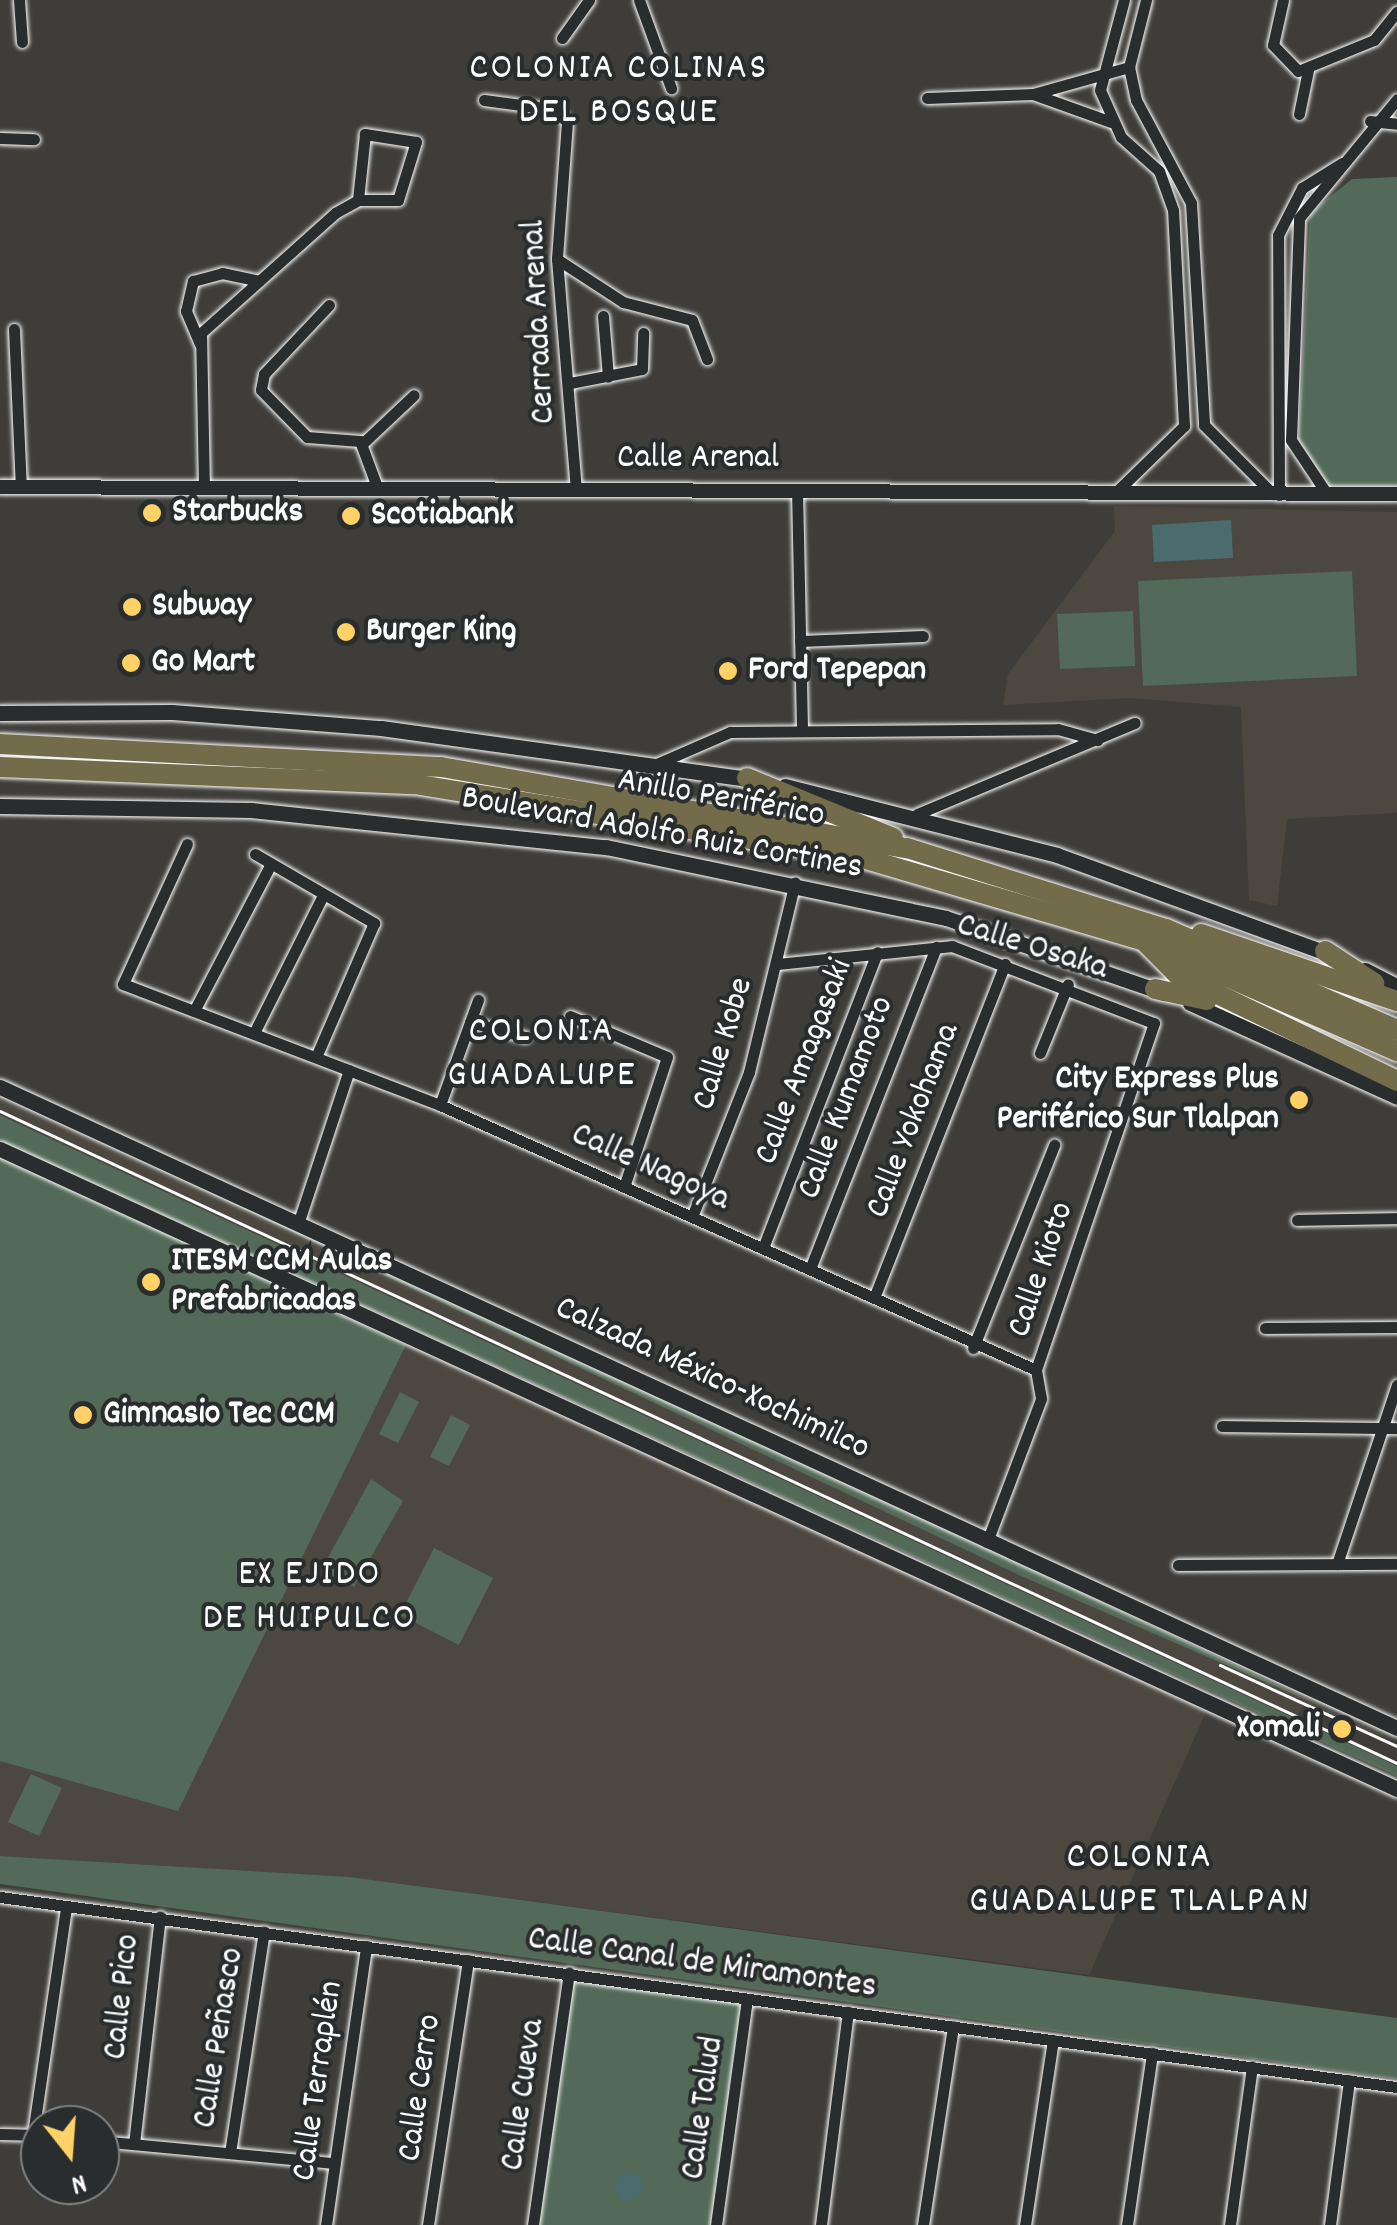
<!DOCTYPE html>
<meta charset="utf-8">
<style>
body{margin:0}
#map{position:relative;width:1397px;height:2225px;overflow:hidden;background:#3e3d39;font-family:Dekko,sans-serif}
div>[style]{position:absolute}
[style*='--x']{left:calc(var(--x)*1px);top:calc(var(--y)*1px);width:calc(var(--w)*1px);rotate:calc(var(--a)*1deg)}
.built>*{inset:0;background:#4c4840}
.green>*{inset:0;background:#526a57}
.water>*{inset:0;background:#4c6b6e}
.round{border-radius:50%}
.roads{filter:drop-shadow(0 0 2px #fff) drop-shadow(0 0 2px #fff)}
.minor>*{height:11px;margin:-5.5px;padding:0 5.5px;transform-origin:5.5px;border-radius:5.5px;background:#2a2d2e}
.tertiary>*{height:14px;margin:-7px;padding:0 7px;transform-origin:7px;border-radius:7px;background:#2a2d2e}
.secondary>*{height:15px;margin:-7.5px;padding:0 7.5px;transform-origin:7.5px;border-radius:7.5px;background:#2a2d2e}
.motorway>*{height:20px;margin:-10px;padding:0 10px;transform-origin:10px;border-radius:10px;background:#736c4b}
.tram>*{height:2.5px;margin:-1.25px;padding:0 1.25px;transform-origin:1.25px;border-radius:1.25px;background:#fff}
.dots>*{width:28px;height:28px;translate:-50% -50%;box-sizing:border-box;border:5px solid #2a2d2e;border-radius:50%}
span{translate:-50% -50%;white-space:nowrap;text-align:center;line-height:1.15;-webkit-text-stroke:8px #2a2d2e;paint-order:stroke}
.street-label{font-size:35px;color:#fff}
.poi-label{font-size:35px;color:#fff;font-weight:700}
.left{translate:0 -50%;text-align:left}
.right{translate:-100% -50%;text-align:right}
.neighbourhood-label{font-size:38px;color:#fff;letter-spacing:2.5px}
.north{position:absolute;left:20px;top:2105px;width:100px;height:100px;box-sizing:border-box;background:#2a2d2e;border:2px solid #7f8182;border-radius:50%;rotate:163deg;font-size:28px;font-weight:700;line-height:40px;text-align:center;color:#fff}
.north::after{content:'';display:block;margin:auto;width:35px;height:45px;background:#ffd166;clip-path:polygon(50% 0,100% 100%,50% 72%,0 100%)}
</style>
<div id="map">
<div class="built">
<div style="clip-path:polygon(1114px 506px,1397px 512px,1397px 813px,1287px 819px,1277px 906px,1249px 900px,1241px 707px,1130px 698px,1003px 705px,1008px 674px,1115px 531px)"></div>
<div style="clip-path:polygon(0 1099px,1397px 1742px,1303px 1706px,1298px 1715px,1397px 1766px,0 1115px)"></div>
<div style="clip-path:polygon(0 1149px,1210px 1703px,1089px 1975px,350px 1877px,0 1856px)"></div>
</div>
<div class="green">
<div style="clip-path:polygon(1397px 177px,1397px 486px,1329px 486px,1298px 453px,1310px 213px,1352px 179px)"></div>
<div style="clip-path:polygon(1352px 571px,1357px 676px,1143px 686px,1138px 581px)"></div>
<div style="clip-path:polygon(1133px 611px,1135px 666px,1060px 669px,1057px 614px)"></div>
<div style="clip-path:polygon(0 1094px,907px 1509px,1325px 1708px,1019px 1575px)"></div>
<div style="clip-path:polygon(0 1115px,1397px 1766px,1397px 1776px,0 1141px)"></div>
<div style="clip-path:polygon(0 1154px,406px 1345px,178px 1811px,0 1761px)"></div>
<div style="clip-path:polygon(400px 1392px,419px 1402px,398px 1443px,379px 1434px)"></div>
<div style="clip-path:polygon(451px 1415px,470px 1425px,449px 1466px,430px 1457px)"></div>
<div style="clip-path:polygon(371px 1479px,403px 1501px,354px 1587px,330px 1577px,325px 1563px)"></div>
<div style="clip-path:polygon(434px 1548px,493px 1578px,459px 1645px,400px 1615px)"></div>
<div style="clip-path:polygon(31px 1774px,62px 1788px,39px 1836px,8px 1822px)"></div>
<div style="clip-path:polygon(0 1856px,350px 1877px,1397px 2018px,1397px 2079px,0 1884px)"></div>
<div style="clip-path:polygon(573px 1979px,743px 2003px,711px 2225px,538px 2225px)"></div>
</div>
<div class="water">
<div style="clip-path:polygon(1231px 520px,1233px 558px,1154px 562px,1152px 525px)"></div>
<div class="round" style="left:615px;top:2173px;width:28px;height:28px"></div>
</div>
<div class="roads">
<div class="minor">
<div style="--x:19;--y:0;--w:42;--a:85.9"></div>
<div style="--x:639;--y:0;--w:94;--a:70"></div>
<div style="--x:1146;--y:0;--w:69;--a:104.2"></div>
<div style="--x:1129;--y:67;--w:34;--a:78"></div>
<div style="--x:1136;--y:100;--w:117;--a:61.9"></div>
<div style="--x:1191;--y:203;--w:222;--a:86.6"></div>
<div style="--x:1204;--y:425;--w:98;--a:45"></div>
<div style="--x:1283;--y:0;--w:46;--a:102.5"></div>
<div style="--x:1273;--y:45;--w:36;--a:46"></div>
<div style="--x:1298;--y:71;--w:82;--a:-22.2"></div>
<div style="--x:1374;--y:40;--w:36;--a:-51"></div>
<div style="--x:562;--y:38;--w:47;--a:-54.6"></div>
<div style="--x:1033;--y:94;--w:100;--a:-15.7"></div>
<div style="--x:927;--y:98;--w:106;--a:-2.2"></div>
<div style="--x:1033;--y:94;--w:83;--a:19.7"></div>
<div style="--x:484;--y:100;--w:75;--a:7.7"></div>
<div style="--x:558;--y:110;--w:15;--a:53"></div>
<div style="--x:567;--y:122;--w:137;--a:94.2"></div>
<div style="--x:557;--y:259;--w:232;--a:85.3"></div>
<div style="--x:1299;--y:114;--w:45;--a:-78.4"></div>
<div style="--x:1370;--y:121;--w:27;--a:6"></div>
<div style="--x:0;--y:138;--w:34;--a:2"></div>
<div style="--x:557;--y:259;--w:79;--a:33.1"></div>
<div style="--x:623;--y:302;--w:71;--a:14.6"></div>
<div style="--x:692;--y:320;--w:42;--a:69"></div>
<div style="--x:329;--y:305;--w:95;--a:133.3"></div>
<div style="--x:264;--y:374;--w:16;--a:101"></div>
<div style="--x:261;--y:390;--w:66;--a:45.6"></div>
<div style="--x:307;--y:437;--w:53;--a:4.3"></div>
<div style="--x:360;--y:441;--w:49;--a:69.7"></div>
<div style="--x:603;--y:316;--w:61;--a:85.3"></div>
<div style="--x:14;--y:329;--w:158;--a:87.5"></div>
<div style="--x:200;--y:344;--w:36;--a:-113"></div>
<div style="--x:186;--y:311;--w:31;--a:-77"></div>
<div style="--x:193;--y:281;--w:30;--a:-15"></div>
<div style="--x:222;--y:273;--w:38;--a:12"></div>
<div style="--x:570;--y:383;--w:73;--a:-11"></div>
<div style="--x:642;--y:369;--w:36;--a:-88"></div>
<div style="--x:362;--y:444;--w:71;--a:-43.3"></div>
<div style="--x:204;--y:488;--w:155;--a:-91.1"></div>
<div style="--x:201;--y:333;--w:180;--a:-41.8"></div>
<div style="--x:335;--y:213;--w:26;--a:-29"></div>
<div style="--x:358;--y:200;--w:40;--a:0"></div>
<div style="--x:398;--y:200;--w:61;--a:-72.8"></div>
<div style="--x:416;--y:142;--w:52;--a:-171.1"></div>
<div style="--x:365;--y:134;--w:66;--a:96.1"></div>
<div style="--x:797;--y:489;--w:240;--a:88.8"></div>
<div style="--x:1114;--y:494;--w:98;--a:-44.2"></div>
<div style="--x:1184;--y:426;--w:216;--a:-92.9"></div>
<div style="--x:1173;--y:210;--w:41;--a:-109.7"></div>
<div style="--x:1159;--y:171;--w:51;--a:-138.2"></div>
<div style="--x:1121;--y:137;--w:51;--a:-114.1"></div>
<div style="--x:1100;--y:90;--w:93;--a:-75.1"></div>
<div style="--x:1327;--y:494;--w:65;--a:-123.7"></div>
<div style="--x:1291;--y:440;--w:222;--a:-87.9"></div>
<div style="--x:1299;--y:218;--w:154;--a:-50.5"></div>
<div style="--x:1279;--y:495;--w:260;--a:-90.2"></div>
<div style="--x:1278;--y:235;--w:53;--a:-62.9"></div>
<div style="--x:1302;--y:188;--w:47;--a:-32"></div>
<div style="--x:800;--y:641;--w:123;--a:-2.3"></div>
<div style="--x:654;--y:765;--w:83;--a:-23.5"></div>
<div style="--x:730;--y:732;--w:328;--a:-0.5"></div>
<div style="--x:1058;--y:729;--w:41;--a:15.8"></div>
<div style="--x:917;--y:814;--w:236;--a:-22.7"></div>
<div style="--x:187;--y:844;--w:154;--a:114.6"></div>
<div style="--x:123;--y:984;--w:339;--a:20.9"></div>
<div style="--x:440;--y:1105;--w:652;--a:23.97"></div>
<div style="--x:255;--y:854;--w:138;--a:30.1"></div>
<div style="--x:374;--y:923;--w:146;--a:113.4"></div>
<div style="--x:778;--y:964;--w:175;--a:-5.9"></div>
<div style="--x:952;--y:946;--w:216;--a:20.9"></div>
<div style="--x:1154;--y:1023;--w:367;--a:108.8"></div>
<div style="--x:1036;--y:1370;--w:29;--a:80"></div>
<div style="--x:1041;--y:1399;--w:153;--a:110.7"></div>
<div style="--x:194;--y:1011;--w:166;--a:-62.4"></div>
<div style="--x:570;--y:1016;--w:105;--a:22.9"></div>
<div style="--x:667;--y:1057;--w:137;--a:108.3"></div>
<div style="--x:470;--y:1022;--w:57;--a:15.3"></div>
<div style="--x:254;--y:1033;--w:154;--a:-63.4"></div>
<div style="--x:1040;--y:1053;--w:74;--a:-67.9"></div>
<div style="--x:440;--y:1105;--w:112;--a:-70.1"></div>
<div style="--x:692;--y:1217;--w:156;--a:-68.5"></div>
<div style="--x:749;--y:1072;--w:195;--a:-76.4"></div>
<div style="--x:1297;--y:1220;--w:100;--a:-1.1"></div>
<div style="--x:298;--y:1224;--w:162;--a:-71.7"></div>
<div style="--x:763;--y:1248;--w:317;--a:-68.9"></div>
<div style="--x:810;--y:1269;--w:346;--a:-68.6"></div>
<div style="--x:874;--y:1298;--w:359;--a:-68.6"></div>
<div style="--x:1265;--y:1328;--w:132;--a:-0.4"></div>
<div style="--x:973;--y:1348;--w:219;--a:-68.2"></div>
<div style="--x:1222;--y:1426;--w:175;--a:0.7"></div>
<div style="--x:1337;--y:1564;--w:189;--a:-71.5"></div>
<div style="--x:1178;--y:1565;--w:219;--a:-0.3"></div>
<div style="--x:0;--y:1897;--w:1410;--a:7.75"></div>
<div style="--x:0;--y:2134;--w:40;--a:1.4"></div>
<div style="--x:33;--y:2134;--w:228;--a:-81.7"></div>
<div style="--x:100;--y:2141;--w:235;--a:5.4"></div>
<div style="--x:134;--y:2144;--w:229;--a:-83.5"></div>
<div style="--x:230;--y:2153;--w:224;--a:-81.3"></div>
<div style="--x:326;--y:2225;--w:282;--a:-81.8"></div>
<div style="--x:428;--y:2225;--w:268;--a:-81.4"></div>
<div style="--x:533;--y:2225;--w:255;--a:-81.9"></div>
<div style="--x:716;--y:2225;--w:228;--a:-82.2"></div>
<div style="--x:821;--y:2225;--w:215;--a:-82.8"></div>
<div style="--x:923;--y:2225;--w:201;--a:-81.4"></div>
<div style="--x:1025;--y:2225;--w:187;--a:-81.4"></div>
<div style="--x:1127;--y:2225;--w:174;--a:-81.7"></div>
<div style="--x:1230;--y:2225;--w:160;--a:-82.1"></div>
<div style="--x:1330;--y:2225;--w:146;--a:-82.5"></div>
</div>
<div class="tertiary">
<div style="--x:0;--y:487;--w:1397;--a:0.29"></div>
</div>
<div class="secondary">
<div style="--x:0;--y:713;--w:172;--a:-0.3"></div>
<div style="--x:172;--y:712;--w:210;--a:4.4"></div>
<div style="--x:381;--y:728;--w:380;--a:7.9"></div>
<div style="--x:785;--y:786;--w:281;--a:14.2"></div>
<div style="--x:1057;--y:855;--w:296;--a:20"></div>
<div style="--x:0;--y:806;--w:251;--a:0.9"></div>
<div style="--x:251;--y:810;--w:357;--a:6"></div>
<div style="--x:606;--y:847;--w:347;--a:11.8"></div>
<div style="--x:946;--y:918;--w:231;--a:19"></div>
<div style="--x:1365;--y:970;--w:36;--a:27"></div>
<div style="--x:1190;--y:1003;--w:227;--a:24.4"></div>
<div style="--x:0;--y:1087;--w:1537;--a:24.65"></div>
<div style="--x:0;--y:1149;--w:1537;--a:24.61"></div>
</div>
<div class="motorway">
<div style="--x:0;--y:744;--w:442;--a:3"></div>
<div style="--x:441;--y:767;--w:473;--a:9.9"></div>
<div style="--x:907;--y:848;--w:271;--a:17.4"></div>
<div style="--x:1166;--y:929;--w:252;--a:23.6"></div>
<div style="--x:0;--y:767;--w:414;--a:2.4"></div>
<div style="--x:414;--y:784;--w:451;--a:9.3"></div>
<div style="--x:859;--y:857;--w:298;--a:16.4"></div>
<div style="--x:1145;--y:941;--w:275;--a:23.6"></div>
<div style="--x:747;--y:778;--w:158;--a:22.3"></div>
<div style="--x:1201;--y:934;--w:207;--a:18.9"></div>
<div style="--x:1146;--y:943;--w:45;--a:45"></div>
<div style="--x:1178;--y:975;--w:243;--a:25.8"></div>
<div style="--x:1325;--y:951;--w:59;--a:33.1"></div>
<div style="--x:1155;--y:989;--w:53;--a:11.9"></div>
</div>
</div>
<div class="tram">
<div style="--x:0;--y:1111;--w:1542;--a:25.02"></div>
<div style="--x:1220;--y:1665;--w:195;--a:24.6"></div>
</div>
<div class="dots">
<div style="left:152px;top:513px;background:#ffd166"></div>
<div style="left:351px;top:516px;background:#ffd166"></div>
<div style="left:132px;top:607px;background:#ffd166"></div>
<div style="left:346px;top:632px;background:#ffd166"></div>
<div style="left:131px;top:663px;background:#ffd166"></div>
<div style="left:728px;top:671px;background:#ffd166"></div>
<div style="left:1299px;top:1100px;background:#ffd166"></div>
<div style="left:151px;top:1282px;background:#ffd166"></div>
<div style="left:83px;top:1415px;background:#ffd166"></div>
<div style="left:1342px;top:1729px;background:#ffd166"></div>
</div>
<div class="street-label">
<span style="left:540px;top:322px;rotate:-93deg">Cerrada Arenal</span>
<span style="left:698px;top:459px">Calle Arenal</span>
<span style="left:721px;top:799px;rotate:10deg">Anillo Periférico</span>
<span style="left:662px;top:834px;rotate:10deg">Boulevard Adolfo Ruiz Cortines</span>
<span style="left:1032px;top:948px;rotate:17deg">Calle Osaka</span>
<span style="left:724px;top:1044px;rotate:-73deg">Calle Kobe</span>
<span style="left:805px;top:1062px;rotate:-69deg">Calle Amagasaki</span>
<span style="left:847px;top:1098px;rotate:-69deg">Calle Kumamoto</span>
<span style="left:914px;top:1121px;rotate:-69deg">Calle Yokohama</span>
<span style="left:650px;top:1168px;rotate:24deg">Calle Nagoya</span>
<span style="left:1042px;top:1270px;rotate:-71deg">Calle Kioto</span>
<span style="left:712px;top:1379px;rotate:25deg">Calzada México-Xochimilco</span>
<span style="left:702px;top:1964px;rotate:8deg">Calle Canal de Miramontes</span>
<span style="left:123px;top:1997px;rotate:-84deg">Calle Pico</span>
<span style="left:220px;top:2038px;rotate:-81deg">Calle Peñasco</span>
<span style="left:319px;top:2081px;rotate:-82deg">Calle Terraplén</span>
<span style="left:421px;top:2088px;rotate:-82deg">Calle Cerro</span>
<span style="left:524px;top:2095px;rotate:-82deg">Calle Cueva</span>
<span style="left:704px;top:2108px;rotate:-82deg">Calle Talud</span>
</div>
<div class="poi-label">
<span class="left" style="left:172px;top:513px">Starbucks</span>
<span class="left" style="left:371px;top:516px">Scotiabank</span>
<span class="left" style="left:152px;top:607px">Subway</span>
<span class="left" style="left:366px;top:632px">Burger King</span>
<span class="left" style="left:151px;top:663px">Go Mart</span>
<span class="left" style="left:748px;top:671px">Ford Tepepan</span>
<span class="right" style="left:1279px;top:1100px">City Express Plus<br>Periférico Sur Tlalpan</span>
<span class="left" style="left:171px;top:1282px">ITESM CCM Aulas<br>Prefabricadas</span>
<span class="left" style="left:103px;top:1415px">Gimnasio Tec CCM</span>
<span class="right" style="left:1320px;top:1729px">Xomali</span>
</div>
<div class="neighbourhood-label">
<span style="left:619px;top:92px">COLONIA COLINAS<br>DEL BOSQUE</span>
<span style="left:542px;top:1055px">COLONIA<br>GUADALUPE</span>
<span style="left:310px;top:1598px">EX EJIDO<br>DE HUIPULCO</span>
<span style="left:1140px;top:1881px">COLONIA<br>GUADALUPE TLALPAN</span>
</div>
<div class="north">N</div>
</div>
